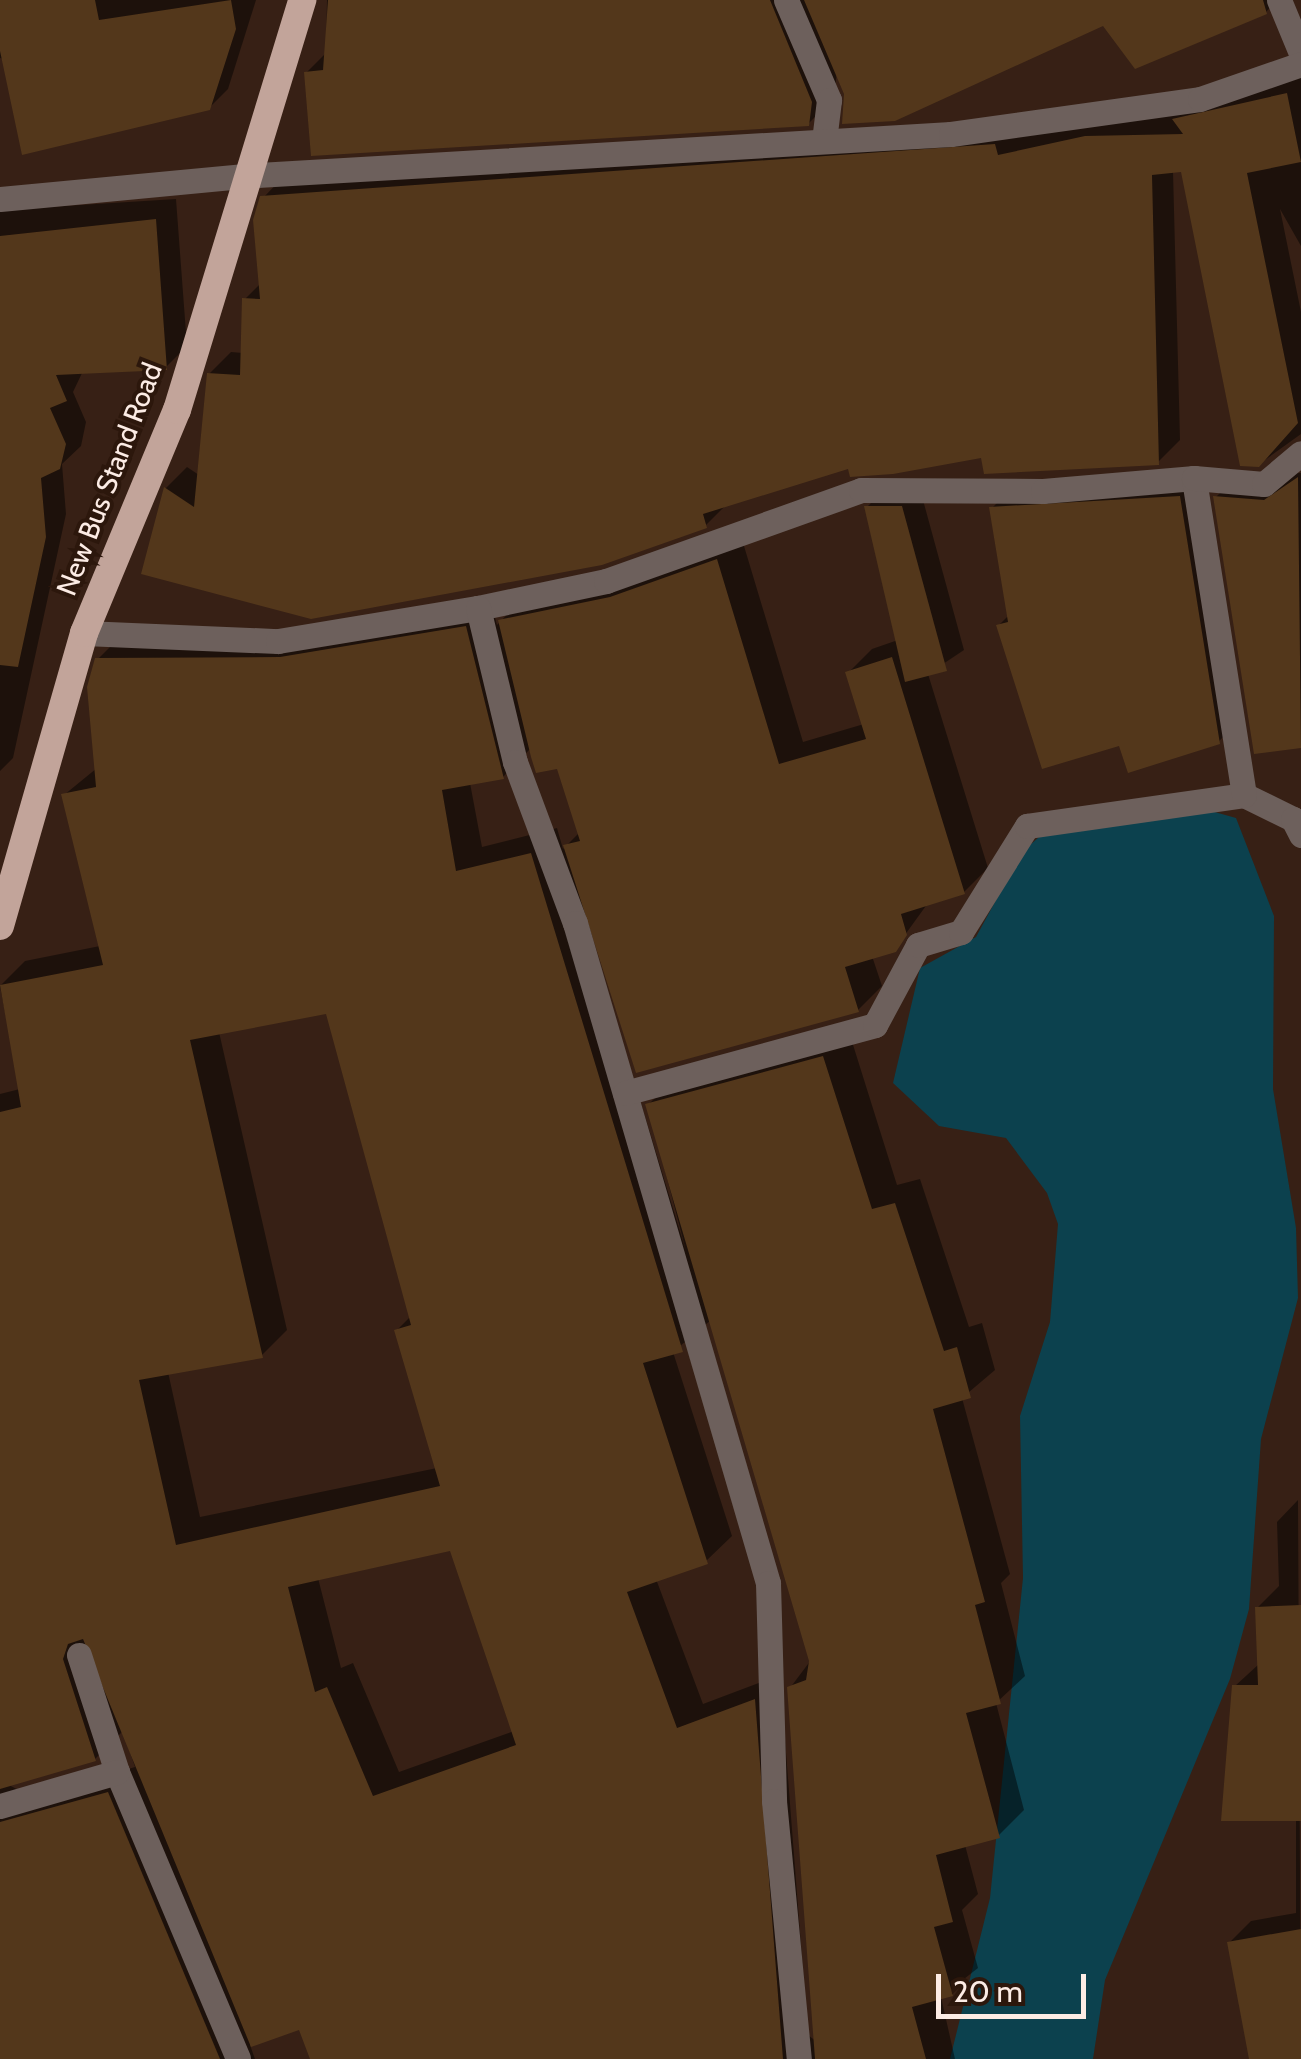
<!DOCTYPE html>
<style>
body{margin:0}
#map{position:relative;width:1301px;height:2059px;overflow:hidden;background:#372015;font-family:Cabin,sans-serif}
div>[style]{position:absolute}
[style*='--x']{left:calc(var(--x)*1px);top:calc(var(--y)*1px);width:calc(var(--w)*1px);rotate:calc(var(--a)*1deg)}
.water>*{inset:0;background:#0c414e}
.shadow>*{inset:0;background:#0007}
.building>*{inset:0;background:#53371b}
.minor>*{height:25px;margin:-12.5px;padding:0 12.5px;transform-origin:12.5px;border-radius:12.5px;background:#6d605c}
.tertiary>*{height:25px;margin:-12.5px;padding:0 12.5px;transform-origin:12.5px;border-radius:12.5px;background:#6d605c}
.trunk>*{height:28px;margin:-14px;padding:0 14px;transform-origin:14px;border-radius:14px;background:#c2a49a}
span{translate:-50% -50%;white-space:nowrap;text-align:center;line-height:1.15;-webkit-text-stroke:8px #2c170c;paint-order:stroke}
.street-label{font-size:28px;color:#fcece5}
.scale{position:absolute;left:936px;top:1974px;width:150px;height:45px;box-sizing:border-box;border:5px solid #fcece5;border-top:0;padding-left:12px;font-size:30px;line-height:35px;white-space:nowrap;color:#fcece5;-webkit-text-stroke:8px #2c170c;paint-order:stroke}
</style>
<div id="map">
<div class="water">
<div style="clip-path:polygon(1204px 809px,1236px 818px,1274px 916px,1273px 1089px,1296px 1228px,1298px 1298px,1261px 1439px,1249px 1609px,1230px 1679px,1105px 1980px,1093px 2059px,950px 2059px,990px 1898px,1023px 1578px,1020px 1416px,1050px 1322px,1058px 1224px,1047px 1193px,1006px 1138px,939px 1126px,893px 1083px,920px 968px,976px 937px,1022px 852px,1047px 830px)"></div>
</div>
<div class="shadow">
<div style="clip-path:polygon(0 0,256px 0,228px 89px,209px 108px,0 58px)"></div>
<div style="clip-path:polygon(327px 0,1277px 0,1266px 12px,1104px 22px,846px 93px,837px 71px,834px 98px,808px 124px,306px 73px,326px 53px)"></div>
<div style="clip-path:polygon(1301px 74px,1301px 246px,1280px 209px,1301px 312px,1301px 434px,1258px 465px,1183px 169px,1173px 171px,1180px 440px,1158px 462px,983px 455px,849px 466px,727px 504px,706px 525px,144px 572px,166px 488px,187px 467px,199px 475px,209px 374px,231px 352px,243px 353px,245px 299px,261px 283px,263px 198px,285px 175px,1017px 124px)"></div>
<div style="clip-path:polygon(176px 199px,187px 346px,166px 367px,83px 371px,73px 392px,86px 422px,81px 446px,62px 464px,66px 514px,13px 758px,0 771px,0 210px)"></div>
<div style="clip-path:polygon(1301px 473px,1301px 746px,1256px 752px,1216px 497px,1238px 475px)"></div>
<div style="clip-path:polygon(1201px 475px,1240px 721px,1218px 742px,1121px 743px,998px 626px,1009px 615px,992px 508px,1013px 487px)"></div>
<div style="clip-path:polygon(evenodd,885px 489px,920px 489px,964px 650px,928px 674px,988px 868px,964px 892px,928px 903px,894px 950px,872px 956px,882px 986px,858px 1010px,590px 936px,686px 1251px,648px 1105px,674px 1079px,849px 1032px,897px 1185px,920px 1179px,969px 1327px,982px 1323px,995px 1370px,962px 1398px,1010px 1574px,1001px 1583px,1025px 1676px,996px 1703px,1024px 1810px,998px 1836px,965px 1845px,978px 1894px,962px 1910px,978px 1968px,941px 1997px,955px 2059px,313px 2059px,301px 2026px,250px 2045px,255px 2059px,0 2059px,0 1094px,20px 1089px,0 986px,25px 961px,100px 946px,64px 795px,97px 768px,97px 660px,123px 634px,308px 632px,491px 602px,497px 625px,524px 597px,741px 536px,803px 742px,864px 724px,848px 673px,872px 649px,898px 640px,867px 507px,885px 489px,531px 748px,559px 766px,580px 832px,563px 849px,557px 828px,482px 847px,470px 783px,503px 777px,531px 748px,885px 489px,328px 1011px,411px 1316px,397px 1330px,437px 1468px,200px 1517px,168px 1372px,261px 1356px,287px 1330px,219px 1032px,328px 1011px,885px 489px,711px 1320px,811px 1660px,790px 1688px,817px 2042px,808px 2035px,780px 1675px,703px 1704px,656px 1579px,706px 1561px,732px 1536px,673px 1352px,711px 1320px,885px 489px,452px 1548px,514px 1731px,399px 1772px,353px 1663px,341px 1668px,318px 1578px,452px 1548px,885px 489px,123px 1731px,135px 1767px,32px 1797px,7px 1784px,95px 1759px,123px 1731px)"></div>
<div style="clip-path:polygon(1298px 1500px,1301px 2059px,1252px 2059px,1229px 1943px,1251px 1921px,1296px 1913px,1296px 1818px,1235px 1686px,1259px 1664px,1257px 1608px,1279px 1586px,1277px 1522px)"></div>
</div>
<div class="building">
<div style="clip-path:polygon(0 0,95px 0,99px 20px,231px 0,236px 29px,210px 110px,22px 155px,0 51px)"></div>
<div style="clip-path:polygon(328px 0,770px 0,812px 102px,809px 126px,311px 156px,304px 72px,323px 70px)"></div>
<div style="clip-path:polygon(804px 0,1263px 0,1267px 14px,1135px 69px,1103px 26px,895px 121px,842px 124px,844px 94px)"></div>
<div style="clip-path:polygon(1287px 93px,1301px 162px,1247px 173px,1298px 423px,1259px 467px,1240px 466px,1181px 172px,1152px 175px,1159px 465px,984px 474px,981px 458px,893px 474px,850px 477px,848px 469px,703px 514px,707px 528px,602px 565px,311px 619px,141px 574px,164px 487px,194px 507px,207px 373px,240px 375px,242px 298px,260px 299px,253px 220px,260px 196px,995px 144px,998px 155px,1085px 136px,1183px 134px,1172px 119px)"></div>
<div style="clip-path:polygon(156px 219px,167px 370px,56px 375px,67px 401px,50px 408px,66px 444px,60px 469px,41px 478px,46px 537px,18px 667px,0 665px,0 236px)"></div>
<div style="clip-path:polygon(1298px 477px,1301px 748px,1254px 754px,1213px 496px,1264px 500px)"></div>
<div style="clip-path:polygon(1180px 496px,1220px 744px,1128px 773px,1119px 746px,1042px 769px,996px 625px,1008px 622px,989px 507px)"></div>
<div style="clip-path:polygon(864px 506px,902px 506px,947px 671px,905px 682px)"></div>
<div style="clip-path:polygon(717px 559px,779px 764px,866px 739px,845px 672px,892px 657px,965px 894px,901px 914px,907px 935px,896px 952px,845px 967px,859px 1012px,636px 1073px,563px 845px,580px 841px,557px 769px,536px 773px,531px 757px,498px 620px,610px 597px)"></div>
<div style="clip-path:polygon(evenodd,466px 626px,504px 779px,442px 790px,456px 871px,531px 853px,683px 1352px,643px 1363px,708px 1564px,627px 1592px,677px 1728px,755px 1699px,783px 2059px,310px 2059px,299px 2030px,251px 2047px,83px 1639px,68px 1644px,63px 1659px,96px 1761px,0 1789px,0 1112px,21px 1107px,0 985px,103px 965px,61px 794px,96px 787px,87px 687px,95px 658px,280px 657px,466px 626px,326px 1014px,411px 1325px,394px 1330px,440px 1486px,176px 1545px,139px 1380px,263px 1358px,190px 1040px,326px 1014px,466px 626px,450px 1551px,516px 1745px,373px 1796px,327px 1687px,315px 1692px,288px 1587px,450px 1551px)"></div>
<div style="clip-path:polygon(823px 1056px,872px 1209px,895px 1203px,944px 1351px,957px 1347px,971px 1398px,933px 1409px,985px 1602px,975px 1605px,1001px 1704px,966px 1713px,1000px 1838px,936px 1855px,953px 1922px,934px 1927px,953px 1996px,912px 2007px,926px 2059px,815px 2059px,787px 1687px,806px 1680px,809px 1661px,645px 1104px)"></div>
<div style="clip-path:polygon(1301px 1605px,1301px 1821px,1221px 1821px,1232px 1685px,1258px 1685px,1255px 1607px)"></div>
<div style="clip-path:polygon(108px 1792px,220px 2059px,0 2059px,0 1822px)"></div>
<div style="clip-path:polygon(1301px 1929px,1301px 2059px,1249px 2059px,1227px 1942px)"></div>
</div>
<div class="minor">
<div style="--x:786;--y:0;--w:109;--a:66.7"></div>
<div style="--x:829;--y:100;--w:41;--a:97"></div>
<div style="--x:1279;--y:0;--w:57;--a:67.5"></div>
<div style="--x:242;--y:176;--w:710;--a:-3.39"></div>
<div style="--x:951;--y:134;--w:251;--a:-8"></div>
<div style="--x:1200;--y:99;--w:107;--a:-19.1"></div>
<div style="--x:478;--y:608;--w:131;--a:-11.9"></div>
<div style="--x:606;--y:581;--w:271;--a:-19.6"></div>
<div style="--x:861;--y:490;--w:182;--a:0.3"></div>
<div style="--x:1043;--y:491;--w:152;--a:-4.9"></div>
<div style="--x:84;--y:633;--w:194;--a:2.4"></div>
<div style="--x:278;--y:641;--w:203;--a:-9.4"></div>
<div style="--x:478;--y:608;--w:158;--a:76.5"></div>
<div style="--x:515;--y:762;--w:172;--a:69.6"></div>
<div style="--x:575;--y:923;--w:688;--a:73.7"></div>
<div style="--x:768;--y:1583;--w:218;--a:88.4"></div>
<div style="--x:774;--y:1801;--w:259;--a:84.5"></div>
<div style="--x:1244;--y:795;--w:55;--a:26.1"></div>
<div style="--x:1293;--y:819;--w:18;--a:63"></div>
<div style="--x:625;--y:1093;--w:259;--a:-15.2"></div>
<div style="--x:875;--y:1025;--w:91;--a:-61.7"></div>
<div style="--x:918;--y:945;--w:45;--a:-16.8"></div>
<div style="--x:961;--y:932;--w:125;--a:-58.1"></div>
<div style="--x:1027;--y:826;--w:219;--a:-8.1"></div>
<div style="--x:1244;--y:795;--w:321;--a:-99"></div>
<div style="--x:1194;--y:478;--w:70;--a:4.9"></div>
<div style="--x:1264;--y:484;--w:48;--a:-40"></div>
<div style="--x:79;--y:1655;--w:123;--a:72"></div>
<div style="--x:117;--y:1772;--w:311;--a:67.1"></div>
<div style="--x:0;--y:1806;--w:122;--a:-16.2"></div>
</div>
<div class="tertiary">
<div style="--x:0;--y:199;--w:243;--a:-5.4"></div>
</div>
<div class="trunk">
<div style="--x:0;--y:926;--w:305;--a:-74"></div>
<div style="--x:84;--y:633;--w:242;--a:-67.4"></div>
<div style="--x:177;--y:410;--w:429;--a:-73"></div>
</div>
<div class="street-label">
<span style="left:109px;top:479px;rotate:-69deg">New Bus Stand Road</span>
</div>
<div class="scale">20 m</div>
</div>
